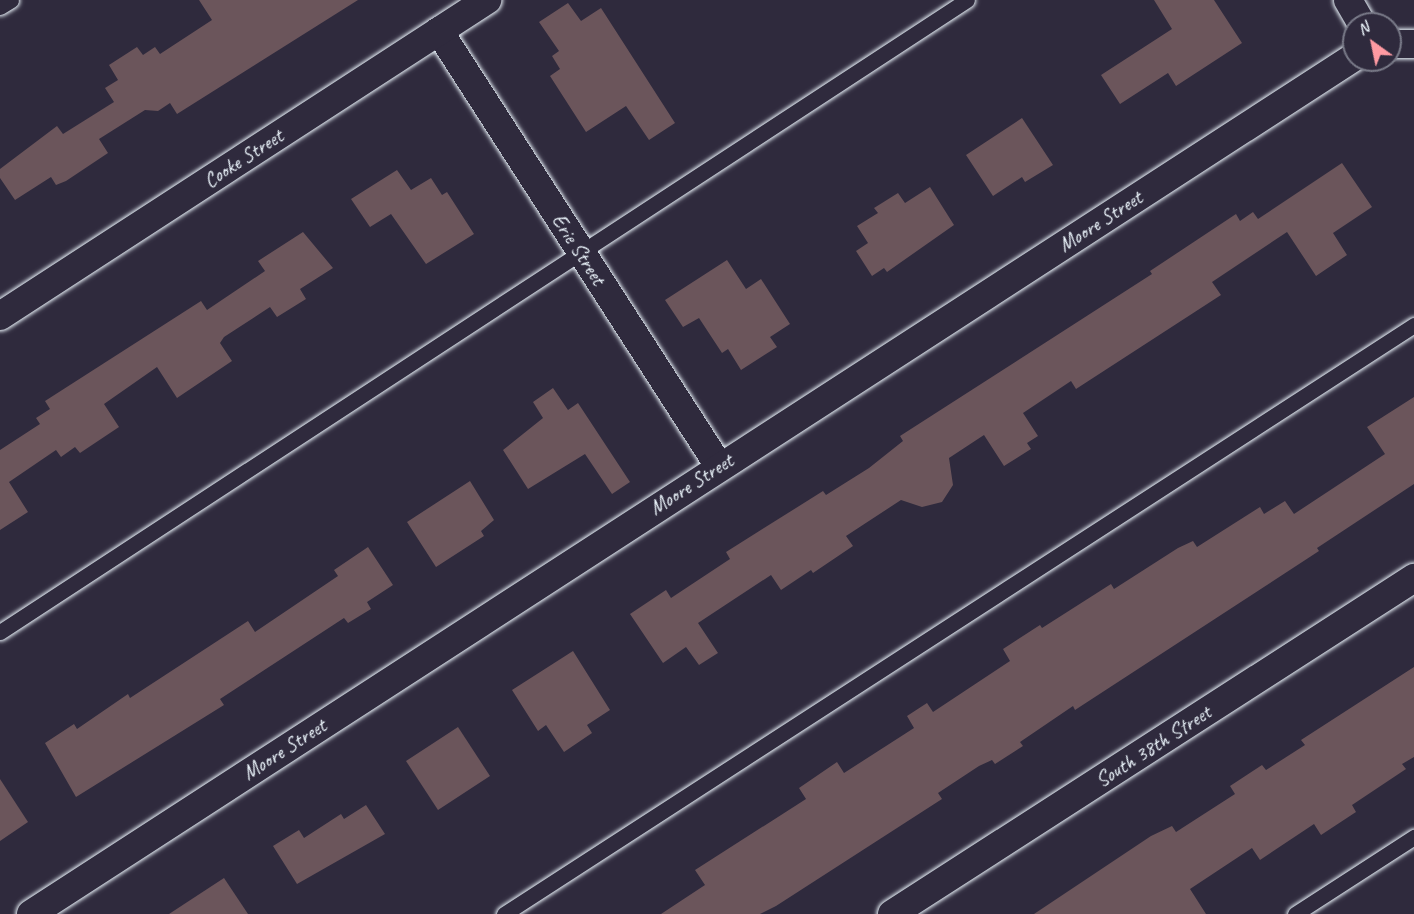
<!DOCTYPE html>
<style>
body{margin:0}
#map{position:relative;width:1414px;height:914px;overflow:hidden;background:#2f2a3d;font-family:Caveat,sans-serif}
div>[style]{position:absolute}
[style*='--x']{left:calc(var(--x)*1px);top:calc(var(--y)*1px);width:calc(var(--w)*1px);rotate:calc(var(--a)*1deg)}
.building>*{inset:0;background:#6b555b}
.roads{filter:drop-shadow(0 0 2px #e8f1f8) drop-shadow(0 0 2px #e8f1f8)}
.service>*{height:15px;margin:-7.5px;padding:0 7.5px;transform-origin:7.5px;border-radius:7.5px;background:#2f2a3d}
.minor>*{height:28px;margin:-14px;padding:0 14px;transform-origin:14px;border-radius:14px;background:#2f2a3d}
span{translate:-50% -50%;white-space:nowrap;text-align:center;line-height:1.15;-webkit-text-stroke:5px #2f2a3d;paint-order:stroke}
.street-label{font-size:21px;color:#e8f1f8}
.north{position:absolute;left:1342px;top:12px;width:60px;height:60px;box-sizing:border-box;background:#2f2a3d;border:2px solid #797a88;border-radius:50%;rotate:327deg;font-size:16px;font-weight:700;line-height:24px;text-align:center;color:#e8f1f8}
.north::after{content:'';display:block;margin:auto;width:21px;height:27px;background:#ff9aa2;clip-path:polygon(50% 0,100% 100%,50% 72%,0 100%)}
</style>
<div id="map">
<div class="building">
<div style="clip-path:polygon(199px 0,358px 0,177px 114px,170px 103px,158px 111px,145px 110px,99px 139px,108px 153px,66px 181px,56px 185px,51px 177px,15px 200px,0 178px,0 169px,57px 126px,63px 134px,114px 102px,105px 88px,118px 80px,109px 65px,137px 47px,143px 55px,155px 47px,160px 54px,212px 20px)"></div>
<div style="clip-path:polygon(1154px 0,1214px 0,1242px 43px,1176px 86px,1168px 73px,1120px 104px,1101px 75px,1172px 29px)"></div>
<div style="clip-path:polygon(568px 3px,581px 21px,601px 8px,675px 123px,649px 140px,626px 106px,586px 132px,550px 76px,560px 69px,552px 56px,559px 51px,539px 22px)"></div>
<div style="clip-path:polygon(1022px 118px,1053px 165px,1025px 182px,1022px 177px,993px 196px,966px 155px)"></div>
<div style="clip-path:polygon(1342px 163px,1372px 207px,1333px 233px,1347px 255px,1316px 276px,1287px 232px,1212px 282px,1221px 295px,1076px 389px,1071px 381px,1023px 413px,1038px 436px,1027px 443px,1031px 449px,1004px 466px,984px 435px,949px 458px,953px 485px,942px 502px,922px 507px,901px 500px,846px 536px,853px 546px,813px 573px,811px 570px,781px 590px,771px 575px,698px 623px,718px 653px,699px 665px,686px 647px,663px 663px,630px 614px,666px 590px,671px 598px,730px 559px,726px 552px,823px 491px,826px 495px,869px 468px,903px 441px,900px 436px,1152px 274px,1150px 271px,1236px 214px,1240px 221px,1253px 212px,1258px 219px)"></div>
<div style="clip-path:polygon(397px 170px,411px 190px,431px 178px,442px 195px,447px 192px,474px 234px,426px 264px,391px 214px,370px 227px,351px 199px)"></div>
<div style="clip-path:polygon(930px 187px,954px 225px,887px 272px,884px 268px,872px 276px,856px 251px,868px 243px,857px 226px,878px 213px,874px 208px,898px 193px,905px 203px)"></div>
<div style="clip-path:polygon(303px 232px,333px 268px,300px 289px,306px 299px,277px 317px,270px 307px,224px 337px,220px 343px,232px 361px,177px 398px,157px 367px,104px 404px,119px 427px,80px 453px,75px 447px,61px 457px,56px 450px,9px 482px,28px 512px,0 530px,0 450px,40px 424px,36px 418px,50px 409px,45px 401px,201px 301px,207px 310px,265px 271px,258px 261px)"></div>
<div style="clip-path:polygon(727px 260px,746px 289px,761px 279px,790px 324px,770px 337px,777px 347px,741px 370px,728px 349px,722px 353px,699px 318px,683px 327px,665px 300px)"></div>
<div style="clip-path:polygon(553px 388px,568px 410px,578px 403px,630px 482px,612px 494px,585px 454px,528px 489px,503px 450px,543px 418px,533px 402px)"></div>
<div style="clip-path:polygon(1414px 397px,1414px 484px,1317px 548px,1319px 551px,1075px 710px,1073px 706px,1020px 742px,1023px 746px,995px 764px,992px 760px,979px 766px,938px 793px,942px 799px,776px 906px,760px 914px,661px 914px,705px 885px,695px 870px,806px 799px,799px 788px,837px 762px,844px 773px,914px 728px,907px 716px,927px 703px,933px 712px,1010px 661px,1003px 649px,1040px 625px,1042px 628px,1111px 584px,1114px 589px,1178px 548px,1193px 541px,1197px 547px,1260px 507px,1264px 514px,1285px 501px,1294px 514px,1385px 454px,1367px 427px)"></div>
<div style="clip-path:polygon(470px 481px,494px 520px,481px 531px,484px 536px,436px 567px,407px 522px)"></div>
<div style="clip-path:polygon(368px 547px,393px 585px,367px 602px,371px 609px,348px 623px,344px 618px,220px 699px,224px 705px,76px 797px,45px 743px,74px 724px,77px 729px,128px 694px,130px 698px,248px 621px,255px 632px,338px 576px,334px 570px)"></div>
<div style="clip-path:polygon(573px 651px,610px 710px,587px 725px,592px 733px,564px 752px,546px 725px,538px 731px,512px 690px)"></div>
<div style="clip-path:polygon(1414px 667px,1414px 757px,1402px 764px,1406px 769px,1352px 805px,1356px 812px,1321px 835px,1314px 824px,1260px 860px,1252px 848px,1190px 889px,1206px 914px,1034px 914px,1151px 836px,1172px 826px,1176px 832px,1235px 794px,1230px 786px,1262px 765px,1266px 770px,1305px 745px,1301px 740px)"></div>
<div style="clip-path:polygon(458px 727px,490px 776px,438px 810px,406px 761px)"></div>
<div style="clip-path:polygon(0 779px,28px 822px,0 841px)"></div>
<div style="clip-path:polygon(366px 805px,385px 834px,297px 884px,273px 846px,299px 830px,304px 838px,341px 814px,344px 819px)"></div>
<div style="clip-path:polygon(224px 878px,248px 914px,169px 914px)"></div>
</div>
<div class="roads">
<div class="service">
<div style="--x:0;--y:7;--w:13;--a:-32"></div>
<div style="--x:0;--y:632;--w:1155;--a:-33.17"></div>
<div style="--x:504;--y:914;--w:1084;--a:-32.91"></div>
<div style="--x:1295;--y:914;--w:142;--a:-32.9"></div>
</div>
<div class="minor">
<div style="--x:1348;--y:0;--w:28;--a:60"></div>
<div style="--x:439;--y:31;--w:517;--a:57.23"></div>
<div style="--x:1390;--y:44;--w:24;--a:0"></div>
<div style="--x:0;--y:316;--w:581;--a:-32.98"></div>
<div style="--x:31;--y:914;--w:1576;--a:-32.93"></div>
<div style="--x:892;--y:914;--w:621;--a:-32.77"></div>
</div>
</div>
<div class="street-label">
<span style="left:243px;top:158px;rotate:-33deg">Cooke Street</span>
<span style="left:1100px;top:221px;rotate:-33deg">Moore Street</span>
<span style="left:579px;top:249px;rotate:57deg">Erie Street</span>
<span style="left:691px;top:484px;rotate:-33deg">Moore Street</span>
<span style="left:1153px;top:746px;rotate:-33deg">South 38th Street</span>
<span style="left:284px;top:749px;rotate:-33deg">Moore Street</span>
</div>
<div class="north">N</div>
</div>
